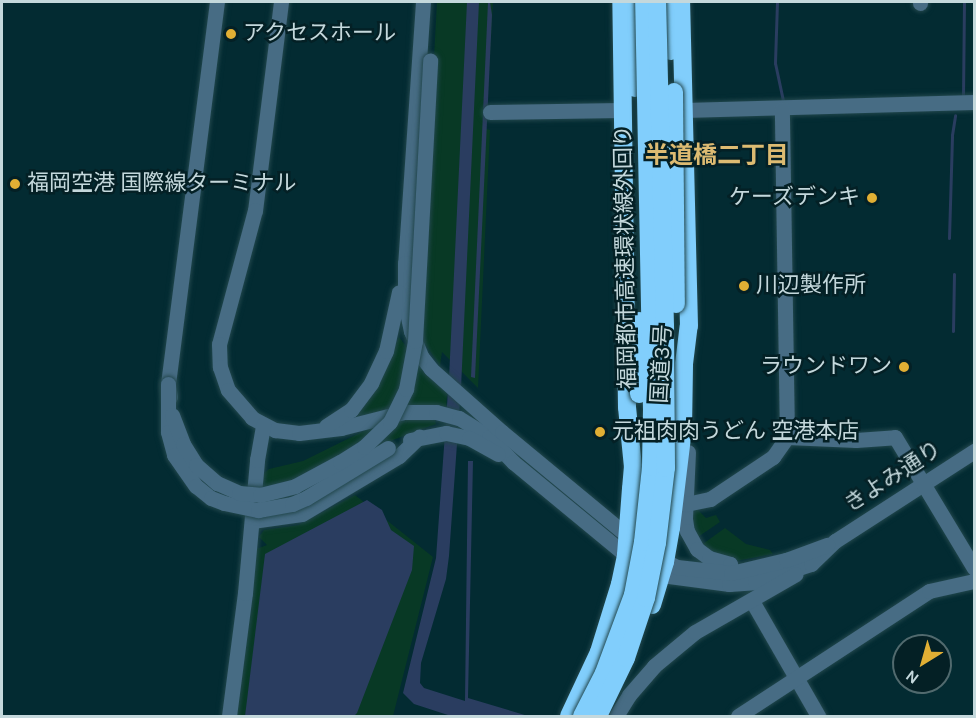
<!DOCTYPE html>
<meta charset="utf-8">
<style>
body{margin:0}
#map{position:relative;width:976px;height:718px;overflow:hidden;background:#032b32;font-family:Karla,"Noto Sans JP",sans-serif}
div>[style]{position:absolute}
[style*='--x']{left:calc(var(--x)*1px);top:calc(var(--y)*1px);width:calc(var(--w)*1px);rotate:calc(var(--a)*1deg)}
.green>*{inset:0;background:#083925}
.water>*{inset:0;background:#2a3d60}
.stream>*{height:3px;margin:-1.5px;padding:0 1.5px;transform-origin:1.5px;border-radius:1.5px;background:#2a3d60}
.roads{filter:drop-shadow(0 0 2px #22474d) drop-shadow(0 0 2px #22474d)}
.minor>*{height:15px;margin:-7.5px;padding:0 7.5px;transform-origin:7.5px;border-radius:7.5px;background:#476c84}
.highway>*{height:18px;margin:-9px;padding:0 9px;transform-origin:9px;border-radius:9px;background:#81cefc}
.bridges{filter:drop-shadow(0 0 2px #22474d) drop-shadow(0 0 2px #22474d)}
.minor-bridge>*{height:15px;margin:-7.5px;padding:0 7.5px;transform-origin:7.5px;border-radius:7.5px;background:#476c84}
.highway-bridge>*{height:18px;margin:-9px;padding:0 9px;transform-origin:9px;border-radius:9px;background:#81cefc}
.dots>*{width:16px;height:16px;translate:-50% -50%;box-sizing:border-box;border:3px solid #042025;border-radius:50%}
span{translate:-50% -50%;white-space:nowrap;text-align:center;line-height:1.15;-webkit-text-stroke:5px #042025;paint-order:stroke}
.poi-label{font-size:22px;color:#c4d8dc}
.left{translate:0 -50%;text-align:left}
.right{translate:-100% -50%;text-align:right}
.street-label{font-size:22px;color:#c4d8dc}
.neighbourhood-label{font-size:24px;color:#ddbb72;font-weight:700}
.frame{position:absolute;inset:0;border:3px solid #c4d8dc;pointer-events:none}
.north{position:absolute;left:892px;top:634px;width:60px;height:60px;box-sizing:border-box;background:#042025;border:2px solid #516a6e;border-radius:50%;rotate:217deg;font-size:16px;font-weight:700;line-height:24px;text-align:center;color:#c4d8dc}
.north::after{content:'';display:block;margin:auto;width:21px;height:27px;background:#e1af34;clip-path:polygon(50% 0,100% 100%,50% 72%,0 100%)}
</style>
<div id="map">
<div class="green">
<div style="clip-path:polygon(437px 2px,493px 2px,486px 129px,490px 130px,478px 388px,442px 352px,440px 366px,419px 335px)"></div>
<div style="clip-path:polygon(399px 337px,408px 349px,401px 387px,391px 412px,350px 422px,376px 387px)"></div>
<div style="clip-path:polygon(418px 361px,447px 393px,446px 411px,406px 408px,412px 392px)"></div>
<div style="clip-path:polygon(402px 416px,434px 417px,436px 424px,377px 446px)"></div>
<div style="clip-path:polygon(384px 421px,363px 444px,296px 479px,259px 488px,263px 474px,269px 469px,303px 461px)"></div>
<div style="clip-path:polygon(355px 495px,433px 557px,393px 716px,235px 716px,256px 549px,267px 545px,259px 537px,264px 530px,298px 525px)"></div>
<div style="clip-path:polygon(696px 508px,706px 518px,716px 515px,720px 522px,695px 539px,690px 512px)"></div>
<div style="clip-path:polygon(725px 528px,746px 544px,770px 550px,773px 554px,736px 561px,700px 546px)"></div>
</div>
<div class="water">
<div style="clip-path:polygon(467px 2px,479px 2px,461px 388px,449px 556px,446px 579px,421px 663px,420px 683px,424px 688px,465px 701px,468px 461px,473px 461px,468px 698px,528px 716px,451px 716px,414px 704px,403px 693px,436px 558px,449px 378px)"></div>
<div style="clip-path:polygon(488px 2px,490px 2px,492px 15px,475px 378px,471px 377px)"></div>
<div style="clip-path:polygon(367px 500px,382px 510px,391px 530px,414px 546px,412px 570px,357px 713px,354px 716px,245px 716px,265px 554px)"></div>
</div>
<div class="stream">
<div style="--x:777;--y:2;--w:61;--a:91.9"></div>
<div style="--x:775;--y:63;--w:40;--a:78"></div>
<div style="--x:963;--y:97;--w:95;--a:-89.4"></div>
<div style="--x:949;--y:238;--w:103;--a:-88.3"></div>
<div style="--x:952;--y:135;--w:20;--a:-81"></div>
<div style="--x:953;--y:331;--w:57;--a:-89"></div>
</div>
<div class="roads">
<div class="minor">
<div style="--x:281;--y:2;--w:210;--a:97.1"></div>
<div style="--x:255;--y:210;--w:139;--a:105"></div>
<div style="--x:219;--y:344;--w:23;--a:88"></div>
<div style="--x:220;--y:367;--w:24;--a:71"></div>
<div style="--x:228;--y:390;--w:37;--a:49"></div>
<div style="--x:252;--y:418;--w:26;--a:28"></div>
<div style="--x:275;--y:430;--w:24;--a:7"></div>
<div style="--x:299;--y:433;--w:42;--a:-6.8"></div>
<div style="--x:341;--y:428;--w:65;--a:-14.3"></div>
<div style="--x:404;--y:412;--w:32;--a:0"></div>
<div style="--x:436;--y:412;--w:24;--a:15"></div>
<div style="--x:459;--y:418;--w:36;--a:32"></div>
<div style="--x:489;--y:437;--w:35;--a:46"></div>
<div style="--x:513;--y:462;--w:146;--a:39.5"></div>
<div style="--x:626;--y:555;--w:40;--a:29.7"></div>
<div style="--x:661;--y:575;--w:69;--a:7.5"></div>
<div style="--x:729;--y:584;--w:26;--a:-4"></div>
<div style="--x:755;--y:582;--w:59;--a:-17.8"></div>
<div style="--x:811;--y:564;--w:33;--a:-44"></div>
<div style="--x:835;--y:541;--w:166;--a:-32.9"></div>
<div style="--x:423;--y:2;--w:262;--a:93.9"></div>
<div style="--x:405;--y:263;--w:40;--a:90"></div>
<div style="--x:405;--y:303;--w:29;--a:78"></div>
<div style="--x:411;--y:331;--w:27;--a:68"></div>
<div style="--x:421;--y:356;--w:16;--a:52"></div>
<div style="--x:431;--y:369;--w:95;--a:41.6"></div>
<div style="--x:502;--y:432;--w:173;--a:39.6"></div>
<div style="--x:920;--y:2;--w:1;--a:90"></div>
<div style="--x:684;--y:110;--w:290;--a:-1.6"></div>
<div style="--x:490;--y:112;--w:132;--a:-0.9"></div>
<div style="--x:170;--y:397;--w:13;--a:-99"></div>
<div style="--x:168;--y:384;--w:385;--a:-82.7"></div>
<div style="--x:326;--y:426;--w:30;--a:-33"></div>
<div style="--x:351;--y:410;--w:34;--a:-53"></div>
<div style="--x:371;--y:383;--w:35;--a:-65"></div>
<div style="--x:386;--y:351;--w:60;--a:-77.6"></div>
<div style="--x:787;--y:437;--w:69;--a:2.5"></div>
<div style="--x:856;--y:440;--w:39;--a:-4"></div>
<div style="--x:895;--y:437;--w:153;--a:58.9"></div>
<div style="--x:410;--y:440;--w:37;--a:-11"></div>
<div style="--x:446;--y:433;--w:24;--a:12"></div>
<div style="--x:469;--y:438;--w:33;--a:29"></div>
<div style="--x:688;--y:452;--w:67;--a:92.6"></div>
<div style="--x:685;--y:519;--w:12;--a:81"></div>
<div style="--x:687;--y:531;--w:21;--a:61"></div>
<div style="--x:697;--y:549;--w:15;--a:37"></div>
<div style="--x:709;--y:558;--w:22;--a:16"></div>
<div style="--x:730;--y:564;--w:5;--a:79"></div>
<div style="--x:686;--y:504;--w:25;--a:-12"></div>
<div style="--x:710;--y:499;--w:76;--a:-33.7"></div>
<div style="--x:773;--y:457;--w:24;--a:-55"></div>
<div style="--x:787;--y:437;--w:328;--a:-90.9"></div>
<div style="--x:252;--y:521;--w:50;--a:-8"></div>
<div style="--x:302;--y:514;--w:113;--a:-30.9"></div>
<div style="--x:399;--y:456;--w:28;--a:-44"></div>
<div style="--x:657;--y:557;--w:22;--a:27"></div>
<div style="--x:677;--y:567;--w:54;--a:6.3"></div>
<div style="--x:731;--y:573;--w:57;--a:-13.3"></div>
<div style="--x:786;--y:560;--w:44;--a:-20.1"></div>
<div style="--x:752;--y:601;--w:133;--a:60.1"></div>
<div style="--x:229;--y:716;--w:124;--a:-82.6"></div>
<div style="--x:245;--y:593;--w:134;--a:-84.8"></div>
<div style="--x:257;--y:460;--w:36;--a:-80"></div>
<div style="--x:616;--y:716;--w:25;--a:-58"></div>
<div style="--x:629;--y:695;--w:38;--a:-49"></div>
<div style="--x:654;--y:666;--w:53;--a:-39.7"></div>
<div style="--x:695;--y:632;--w:116;--a:-29.9"></div>
<div style="--x:738;--y:716;--w:228;--a:-33.2"></div>
<div style="--x:929;--y:591;--w:46;--a:-12.5"></div>
</div>
<div class="highway">
<div style="--x:668;--y:2;--w:49;--a:86.5"></div>
<div style="--x:633;--y:3;--w:85;--a:88.7"></div>
<div style="--x:652;--y:605;--w:45;--a:-73.2"></div>
<div style="--x:665;--y:562;--w:35;--a:-80"></div>
<div style="--x:671;--y:528;--w:100;--a:-83.1"></div>
<div style="--x:683;--y:429;--w:65;--a:-89.1"></div>
<div style="--x:684;--y:364;--w:38;--a:-83"></div>
<div style="--x:689;--y:326;--w:324;--a:-91.4"></div>
<div style="--x:569;--y:716;--w:71;--a:-64.9"></div>
<div style="--x:599;--y:652;--w:71;--a:-72.8"></div>
<div style="--x:620;--y:584;--w:30;--a:-78"></div>
<div style="--x:626;--y:555;--w:66;--a:-85.7"></div>
<div style="--x:631;--y:489;--w:22;--a:-85"></div>
<div style="--x:633;--y:467;--w:60;--a:-95.7"></div>
<div style="--x:627;--y:407;--w:405;--a:-90.8"></div>
</div>
</div>
<div class="bridges">
<div class="minor-bridge">
<div style="--x:168;--y:384;--w:48;--a:90"></div>
<div style="--x:168;--y:432;--w:24;--a:75"></div>
<div style="--x:174;--y:455;--w:38;--a:55"></div>
<div style="--x:196;--y:486;--w:19;--a:39"></div>
<div style="--x:211;--y:498;--w:14;--a:21"></div>
<div style="--x:224;--y:503;--w:35;--a:12"></div>
<div style="--x:258;--y:510;--w:35;--a:-10"></div>
<div style="--x:292;--y:504;--w:15;--a:-23"></div>
<div style="--x:306;--y:498;--w:96;--a:-31.4"></div>
<div style="--x:172;--y:415;--w:31;--a:69"></div>
<div style="--x:183;--y:444;--w:25;--a:58"></div>
<div style="--x:196;--y:465;--w:28;--a:41"></div>
<div style="--x:217;--y:483;--w:24;--a:24"></div>
<div style="--x:239;--y:493;--w:21;--a:5"></div>
<div style="--x:260;--y:495;--w:36;--a:-14"></div>
<div style="--x:295;--y:486;--w:51;--a:-28.1"></div>
<div style="--x:340;--y:462;--w:28;--a:-32"></div>
<div style="--x:364;--y:447;--w:36;--a:-44"></div>
<div style="--x:390;--y:422;--w:37;--a:-64"></div>
<div style="--x:406;--y:389;--w:49;--a:-79.4"></div>
<div style="--x:415;--y:341;--w:281;--a:-86.9"></div>
</div>
<div class="highway-bridge">
<div style="--x:674;--y:92;--w:212;--a:89.5"></div>
<div style="--x:639;--y:321;--w:73;--a:90"></div>
<div style="--x:582;--y:716;--w:48;--a:-62.9"></div>
<div style="--x:604;--y:673;--w:83;--a:-69.6"></div>
<div style="--x:633;--y:595;--w:54;--a:-79.3"></div>
<div style="--x:643;--y:542;--w:75;--a:-83.9"></div>
<div style="--x:651;--y:467;--w:57;--a:-89"></div>
<div style="--x:652;--y:410;--w:408;--a:-91.1"></div>
<div style="--x:598;--y:716;--w:64;--a:-64.2"></div>
<div style="--x:626;--y:658;--w:63;--a:-71.6"></div>
<div style="--x:646;--y:598;--w:56;--a:-78.7"></div>
<div style="--x:657;--y:543;--w:76;--a:-83.2"></div>
<div style="--x:666;--y:468;--w:142;--a:-90.4"></div>
<div style="--x:665;--y:326;--w:324;--a:-91.4"></div>
</div>
</div>
<div class="dots">
<div style="left:231px;top:34px;background:#e1af34"></div>
<div style="left:15px;top:184px;background:#e1af34"></div>
<div style="left:872px;top:198px;background:#e1af34"></div>
<div style="left:744px;top:286px;background:#e1af34"></div>
<div style="left:904px;top:367px;background:#e1af34"></div>
<div style="left:600px;top:432px;background:#e1af34"></div>
</div>
<div class="poi-label">
<span class="left" style="left:243px;top:34px">アクセスホール</span>
<span class="left" style="left:27px;top:184px">福岡空港 国際線ターミナル</span>
<span class="right" style="left:860px;top:198px">ケーズデンキ</span>
<span class="left" style="left:756px;top:286px">川辺製作所</span>
<span class="right" style="left:892px;top:367px">ラウンドワン</span>
<span class="left" style="left:612px;top:432px">元祖肉肉うどん 空港本店</span>
</div>
<div class="street-label">
<span style="left:626px;top:257px;rotate:-91deg">福岡都市高速環状線外回り</span>
<span style="left:662px;top:364px;rotate:-87deg">国道3号</span>
<span style="left:893px;top:477px;rotate:-33deg">きよみ通り</span>
</div>
<div class="neighbourhood-label">
<span style="left:717px;top:156px">半道橋二丁目</span>
</div>
<div class="frame"></div>
<div class="north">N</div>
</div>
